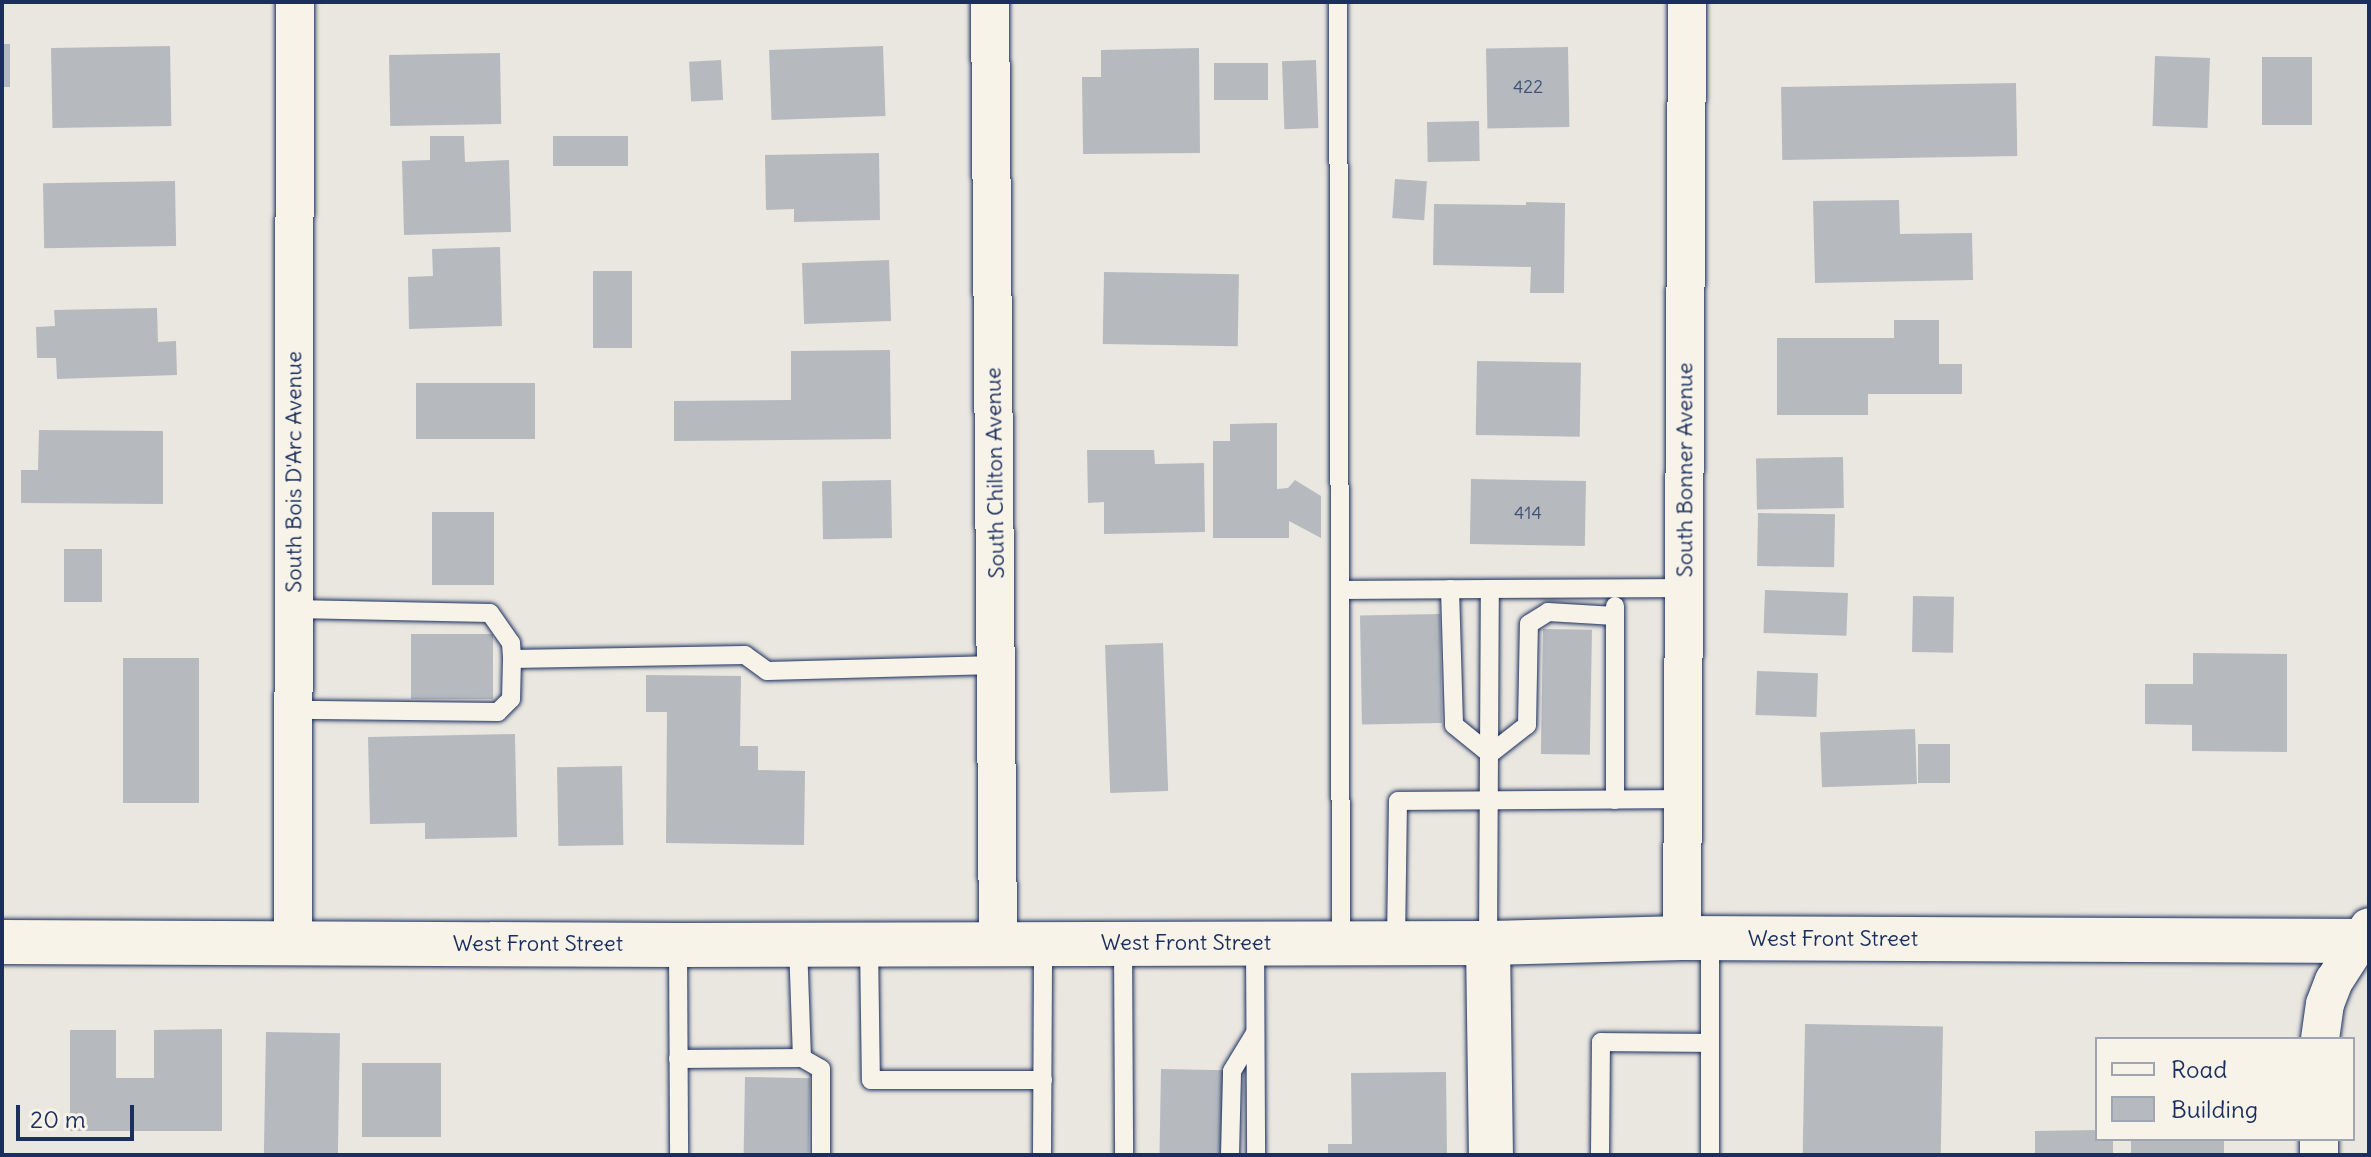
<!DOCTYPE html>
<style>
body{margin:0}
#map{position:relative;width:2371px;height:1157px;overflow:hidden;background:#eae7e0;font-family:Delius,sans-serif}
div>[style]{position:absolute}
[style*='--x']{left:calc(var(--x)*1px);top:calc(var(--y)*1px);width:calc(var(--w)*1px);rotate:calc(var(--a)*1deg)}
.building>*{inset:0;background:#b6babf;transform-origin:0 0}
.roads{filter:drop-shadow(0 0 2px #1b2f5e) drop-shadow(0 0 2px #1b2f5e)}
.service>*{height:18px;margin:-9px;padding:0 9px;transform-origin:9px;border-radius:9px;background:#f7f3e8}
.minor>*{height:38px;margin:-19px;padding:0 19px;transform-origin:19px;border-radius:19px;background:#f7f3e8}
.tertiary>*{height:44px;margin:-22px;padding:0 22px;transform-origin:22px;border-radius:22px;background:#f7f3e8}
.primary>*{height:44px;margin:-22px;padding:0 22px;transform-origin:22px;border-radius:22px;background:#f7f3e8}
span{translate:-50% -50%;white-space:nowrap;text-align:center;line-height:1.15;-webkit-text-stroke:7px #f7f3e8;paint-order:stroke}
.number-label{font-size:18px;color:#425276}
.number-label span{-webkit-text-stroke-width:0}
.street-label{font-size:22px;color:#1b2f5e}
.frame{position:absolute;inset:0;border:4px solid #1b2f5e;pointer-events:none}
.legend{position:absolute;left:2095px;top:1037px;width:260px;height:104px;box-sizing:border-box;background:#f7f3e8;border:2px solid #9fa5b1;margin:0;padding:10px 14px;list-style:none;font-size:24px;color:#1b2f5e}
.legend li{display:flex;align-items:center;gap:16px;height:40px}
.legend b{width:40px;border:2px solid #9fa5b1}
.scale{position:absolute;left:16px;top:1105px;width:118px;height:36px;box-sizing:border-box;border:4px solid #1b2f5e;border-top:0;padding-left:10px;font-size:24px;line-height:28px;white-space:nowrap;color:#1b2f5e;-webkit-text-stroke:6px #f7f3e8;paint-order:stroke}
</style>
<div id="map">
<div class="building">
<div style="left:2px;top:44px;width:8px;height:43px"></div>
<div style="left:170px;top:46px;width:80px;height:119px;rotate:89deg"></div>
<div style="left:883px;top:46px;width:70px;height:114px;rotate:88deg"></div>
<div style="left:1568px;top:47px;width:80px;height:82px;rotate:89deg"></div>
<div style="clip-path:polygon(1199px 48px,1200px 153px,1083px 154px,1082px 77px,1101px 77px,1101px 50px)"></div>
<div style="left:500px;top:53px;width:71px;height:111px;rotate:89deg"></div>
<div style="left:2155px;top:56px;width:55px;height:70px;rotate:2deg"></div>
<div style="left:2262px;top:57px;width:50px;height:68px"></div>
<div style="left:721px;top:60px;width:40px;height:32px;rotate:87deg"></div>
<div style="left:1316px;top:60px;width:68px;height:34px;rotate:88deg"></div>
<div style="left:1214px;top:63px;width:54px;height:37px"></div>
<div style="left:2016px;top:83px;width:73px;height:235px;rotate:89deg"></div>
<div style="left:1479px;top:121px;width:40px;height:52px;rotate:89deg"></div>
<div style="clip-path:polygon(430px 136px,464px 136px,465px 162px,509px 160px,511px 232px,404px 235px,402px 161px,430px 160px)"></div>
<div style="left:628px;top:136px;width:30px;height:75px;rotate:90deg"></div>
<div style="clip-path:polygon(879px 153px,880px 220px,794px 222px,794px 209px,766px 210px,765px 155px)"></div>
<div style="left:1395px;top:179px;width:32px;height:39px;rotate:4deg"></div>
<div style="left:175px;top:181px;width:65px;height:132px;rotate:89deg"></div>
<div style="clip-path:polygon(1899px 200px,1900px 234px,1972px 233px,1973px 280px,1815px 283px,1813px 201px)"></div>
<div style="clip-path:polygon(1526px 202px,1565px 203px,1564px 293px,1530px 293px,1531px 267px,1433px 265px,1434px 204px,1526px 205px)"></div>
<div style="clip-path:polygon(500px 247px,502px 326px,409px 329px,408px 277px,433px 276px,432px 249px)"></div>
<div style="left:889px;top:260px;width:61px;height:87px;rotate:88deg"></div>
<div style="left:593px;top:271px;width:39px;height:77px"></div>
<div style="left:1104px;top:272px;width:135px;height:72px;rotate:1deg"></div>
<div style="clip-path:polygon(157px 308px,158px 342px,176px 341px,177px 375px,57px 379px,56px 358px,37px 358px,36px 327px,55px 326px,54px 310px)"></div>
<div style="clip-path:polygon(1894px 320px,1939px 320px,1939px 364px,1962px 364px,1962px 394px,1868px 394px,1868px 415px,1777px 415px,1777px 338px,1894px 338px)"></div>
<div style="clip-path:polygon(890px 350px,891px 439px,674px 441px,674px 401px,791px 400px,791px 351px)"></div>
<div style="left:1477px;top:361px;width:104px;height:74px;rotate:1deg"></div>
<div style="left:416px;top:383px;width:119px;height:56px"></div>
<div style="clip-path:polygon(1277px 423px,1277px 489px,1288px 488px,1295px 480px,1321px 496px,1321px 538px,1289px 521px,1289px 538px,1213px 538px,1213px 441px,1230px 441px,1230px 424px)"></div>
<div style="clip-path:polygon(39px 430px,163px 431px,163px 504px,21px 503px,21px 470px,38px 470px)"></div>
<div style="clip-path:polygon(1087px 450px,1154px 450px,1155px 464px,1204px 463px,1205px 532px,1104px 534px,1104px 502px,1088px 503px)"></div>
<div style="left:1843px;top:457px;width:51px;height:87px;rotate:89deg"></div>
<div style="left:1471px;top:479px;width:115px;height:65px;rotate:1deg"></div>
<div style="left:891px;top:480px;width:58px;height:69px;rotate:89deg"></div>
<div style="left:432px;top:512px;width:62px;height:73px"></div>
<div style="left:1758px;top:513px;width:77px;height:53px;rotate:1deg"></div>
<div style="left:64px;top:549px;width:38px;height:53px"></div>
<div style="left:1765px;top:590px;width:83px;height:43px;rotate:2deg"></div>
<div style="left:1913px;top:596px;width:41px;height:56px;rotate:1deg"></div>
<div style="left:1440px;top:614px;width:109px;height:80px;rotate:89deg"></div>
<div style="left:1543px;top:629px;width:49px;height:125px;rotate:1deg"></div>
<div style="left:493px;top:634px;width:65px;height:82px;rotate:90deg"></div>
<div style="left:1163px;top:643px;width:148px;height:58px;rotate:88deg"></div>
<div style="clip-path:polygon(2193px 653px,2287px 654px,2287px 752px,2192px 751px,2192px 725px,2145px 724px,2145px 684px,2193px 684px)"></div>
<div style="left:123px;top:658px;width:76px;height:145px"></div>
<div style="left:1757px;top:671px;width:61px;height:44px;rotate:2deg"></div>
<div style="clip-path:polygon(646px 675px,741px 676px,740px 746px,758px 746px,758px 770px,805px 771px,804px 845px,666px 843px,667px 712px,646px 712px)"></div>
<div style="left:1915px;top:729px;width:55px;height:95px;rotate:88deg"></div>
<div style="clip-path:polygon(515px 734px,517px 837px,425px 839px,425px 823px,370px 824px,368px 737px)"></div>
<div style="left:1918px;top:744px;width:32px;height:39px"></div>
<div style="left:622px;top:766px;width:79px;height:65px;rotate:89deg"></div>
<div style="left:1805px;top:1024px;width:138px;height:131px;rotate:1deg"></div>
<div style="clip-path:polygon(222px 1029px,222px 1131px,70px 1131px,70px 1030px,116px 1030px,116px 1078px,154px 1078px,154px 1030px)"></div>
<div style="left:266px;top:1032px;width:74px;height:122px;rotate:1deg"></div>
<div style="left:362px;top:1063px;width:79px;height:74px"></div>
<div style="left:1161px;top:1069px;width:65px;height:86px;rotate:1deg"></div>
<div style="clip-path:polygon(1446px 1072px,1447px 1155px,1328px 1155px,1328px 1144px,1352px 1144px,1351px 1073px)"></div>
<div style="left:745px;top:1077px;width:65px;height:78px;rotate:1deg"></div>
<div style="clip-path:polygon(2097px 1130px,2097px 1139px,2113px 1139px,2113px 1155px,2035px 1155px,2035px 1131px)"></div>
<div style="left:2131px;top:1139px;width:93px;height:16px"></div>
</div>
<div class="roads">
<div class="service">
<div style="--x:1338;--y:2;--w:941;--a:89.82"></div>
<div style="--x:1450;--y:589;--w:136;--a:88.3"></div>
<div style="--x:1454;--y:725;--w:46;--a:38.9"></div>
<div style="--x:1490;--y:754;--w:47;--a:-38.1"></div>
<div style="--x:1527;--y:725;--w:101;--a:-88.9"></div>
<div style="--x:1529;--y:624;--w:22;--a:-32"></div>
<div style="--x:1548;--y:612;--w:67;--a:3.4"></div>
<div style="--x:1340;--y:590;--w:150;--a:-0.4"></div>
<div style="--x:294;--y:609;--w:196;--a:1.2"></div>
<div style="--x:490;--y:613;--w:37;--a:55"></div>
<div style="--x:511;--y:643;--w:16;--a:86"></div>
<div style="--x:512;--y:659;--w:40;--a:91.4"></div>
<div style="--x:511;--y:699;--w:18;--a:135"></div>
<div style="--x:498;--y:712;--w:204;--a:-179.4"></div>
<div style="--x:512;--y:659;--w:233;--a:-1"></div>
<div style="--x:745;--y:655;--w:27;--a:36"></div>
<div style="--x:767;--y:671;--w:229;--a:-1.5"></div>
<div style="--x:1615;--y:800;--w:194;--a:-90"></div>
<div style="--x:1710;--y:938;--w:217;--a:90"></div>
<div style="--x:1123;--y:943;--w:212;--a:89.7"></div>
<div style="--x:1255;--y:943;--w:212;--a:89.7"></div>
<div style="--x:1396;--y:943;--w:142;--a:-89.2"></div>
<div style="--x:1398;--y:801;--w:285;--a:-0.4"></div>
<div style="--x:1488;--y:943;--w:354;--a:-89.7"></div>
<div style="--x:1490;--y:589;--w:194;--a:-0.3"></div>
<div style="--x:798;--y:944;--w:114;--a:88"></div>
<div style="--x:869;--y:944;--w:136;--a:89.2"></div>
<div style="--x:871;--y:1080;--w:172;--a:0"></div>
<div style="--x:678;--y:945;--w:210;--a:89.7"></div>
<div style="--x:678;--y:1059;--w:124;--a:-0.5"></div>
<div style="--x:802;--y:1058;--w:22;--a:30"></div>
<div style="--x:821;--y:1069;--w:86;--a:90"></div>
<div style="--x:1042;--y:1155;--w:211;--a:-89.7"></div>
<div style="--x:1230;--y:1155;--w:84;--a:-88.6"></div>
<div style="--x:1232;--y:1071;--w:44;--a:-58.8"></div>
<div style="--x:1600;--y:1155;--w:113;--a:-89.5"></div>
<div style="--x:1601;--y:1042;--w:109;--a:0.5"></div>
</div>
<div class="minor">
<div style="--x:990;--y:2;--w:942;--a:89.51"></div>
<div style="--x:1682;--y:938;--w:936;--a:-89.69"></div>
<div style="--x:293;--y:943;--w:941;--a:-89.88"></div>
<div style="--x:2320;--y:1039;--w:35;--a:-82"></div>
<div style="--x:2325;--y:1004;--w:25;--a:-69"></div>
<div style="--x:2334;--y:981;--w:64;--a:-57.1"></div>
<div style="--x:2319;--y:1155;--w:16;--a:-90"></div>
</div>
<div class="tertiary">
<div style="--x:1488;--y:943;--w:212;--a:89.2"></div>
</div>
<div class="primary">
<div style="--x:2;--y:942;--w:676;--a:0.25"></div>
<div style="--x:678;--y:945;--w:810;--a:-0.14"></div>
<div style="--x:1488;--y:943;--w:194;--a:-1.5"></div>
<div style="--x:1682;--y:938;--w:687;--a:0.25"></div>
</div>
</div>
<div class="number-label">
<span style="left:1528px;top:87px">422</span>
<span style="left:1528px;top:513px">414</span>
</div>
<div class="street-label">
<span style="left:1685px;top:470px;rotate:-90deg">South Bonner Avenue</span>
<span style="left:294px;top:472px;rotate:-90deg">South Bois D'Arc Avenue</span>
<span style="left:995px;top:473px;rotate:-91deg">South Chilton Avenue</span>
<span style="left:1833px;top:939px">West Front Street</span>
<span style="left:1186px;top:943px">West Front Street</span>
<span style="left:538px;top:944px">West Front Street</span>
</div>
<div class="frame"></div>
<ul class="legend">
<li><b style="height:10px;background:#f7f3e8"></b>Road</li>
<li><b style="height:22px;background:#b6babf"></b>Building</li>
</ul>
<div class="scale">20 m</div>
</div>
